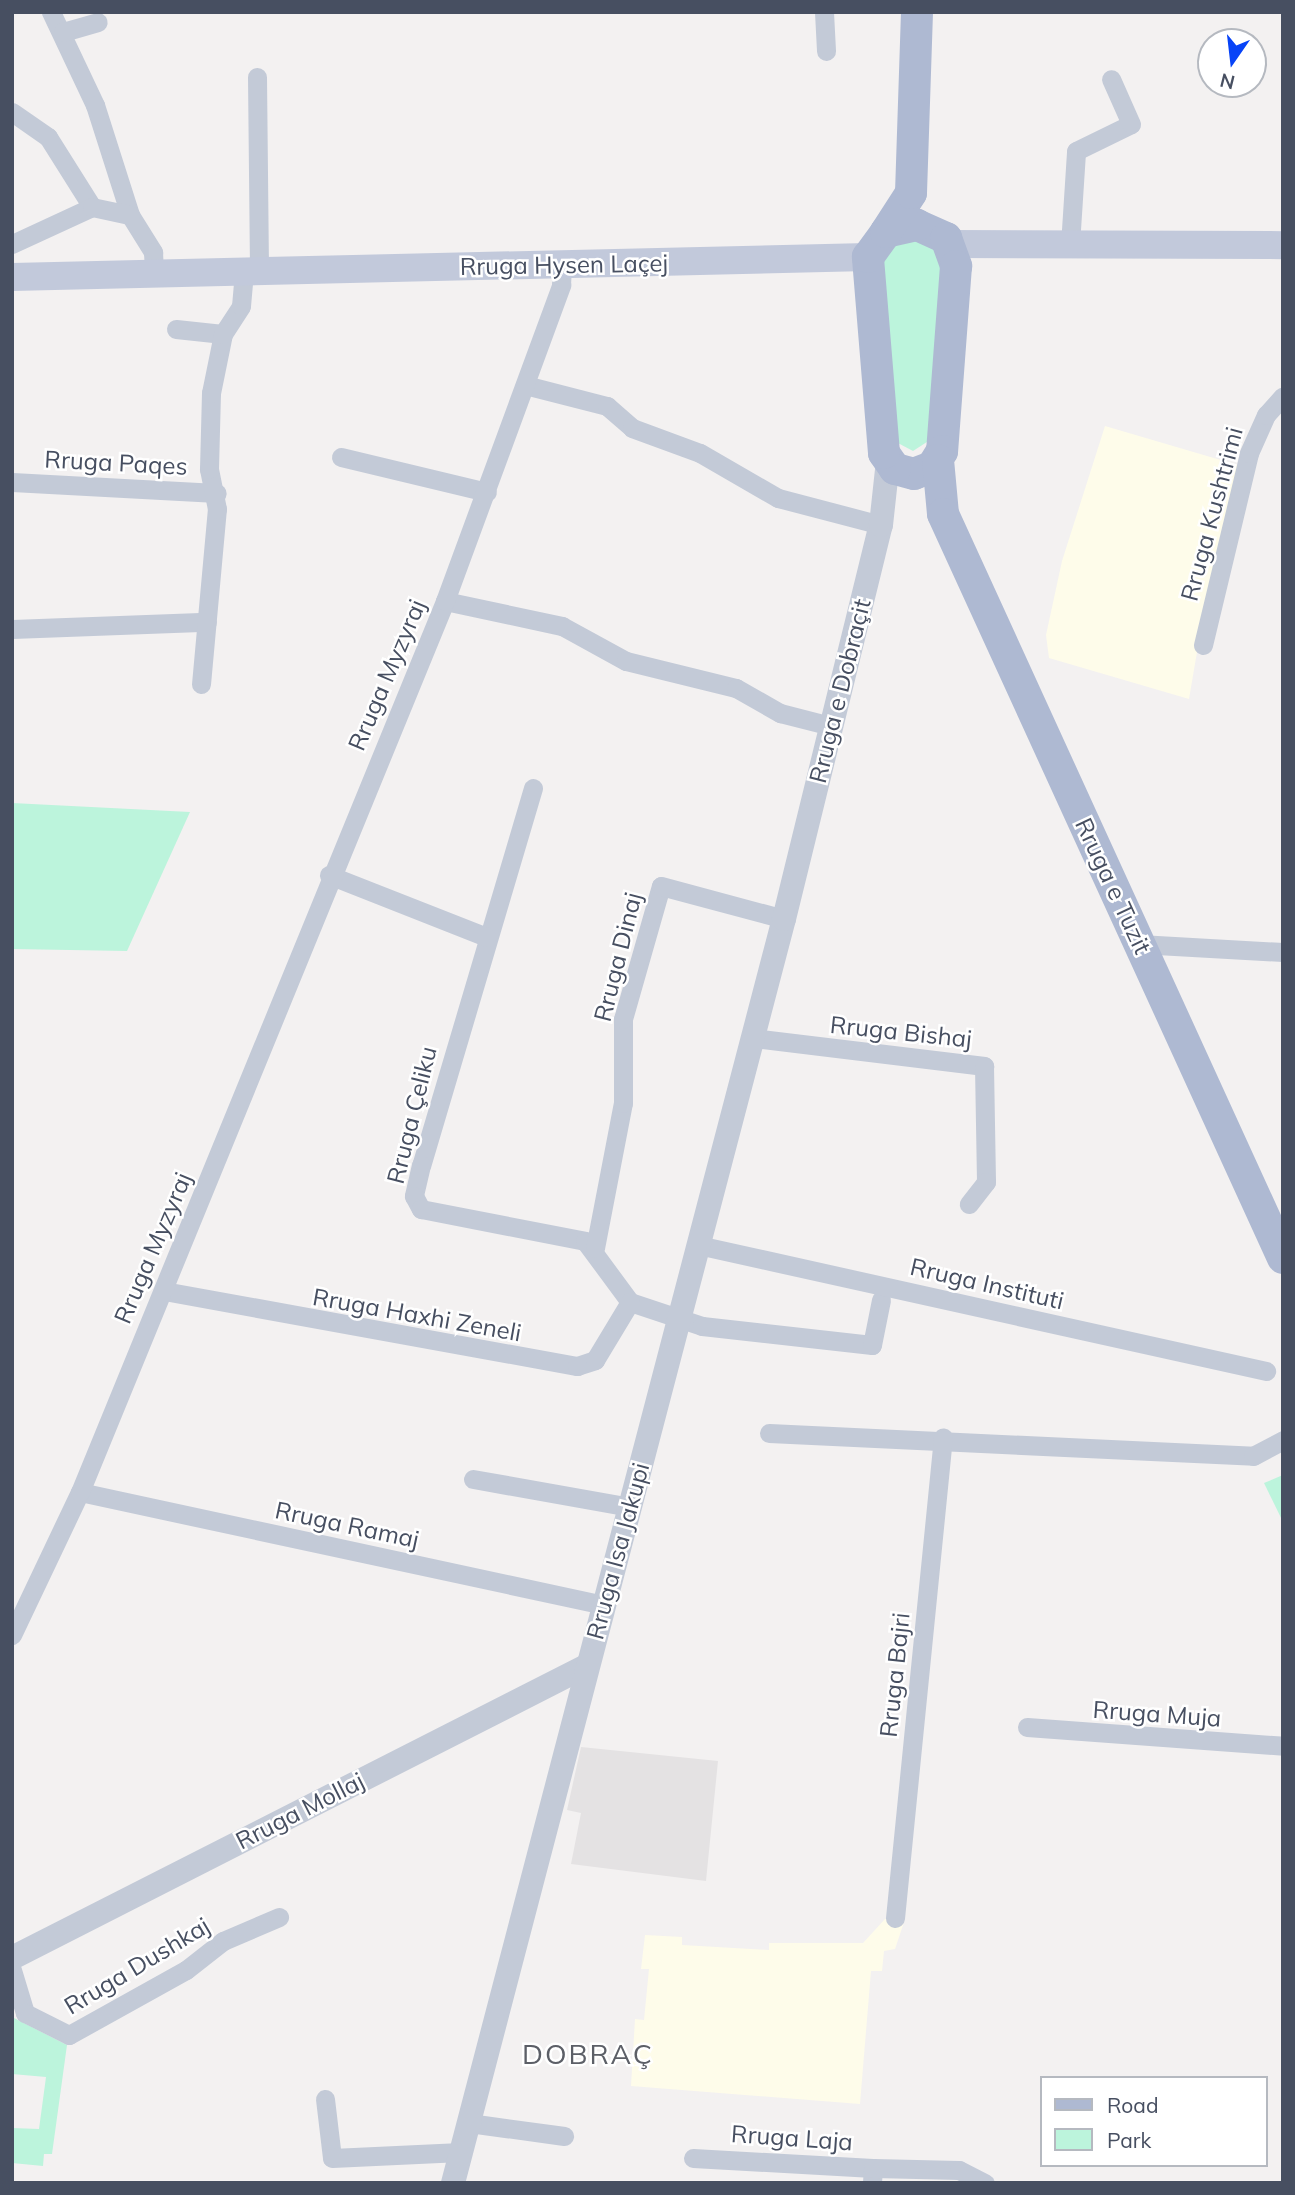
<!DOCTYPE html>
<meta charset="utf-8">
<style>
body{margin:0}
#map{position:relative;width:1295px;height:2195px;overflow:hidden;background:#f3f1f1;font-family:Mulish,sans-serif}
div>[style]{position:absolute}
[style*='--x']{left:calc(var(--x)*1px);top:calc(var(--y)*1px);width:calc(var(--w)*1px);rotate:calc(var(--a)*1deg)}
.commercial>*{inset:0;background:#fefcea}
.education>*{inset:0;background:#e4e2e3}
.green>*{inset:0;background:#bcf4dc}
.minor>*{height:19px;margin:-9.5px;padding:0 9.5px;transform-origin:9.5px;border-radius:9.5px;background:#c3cad7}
.tertiary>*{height:24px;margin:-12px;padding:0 12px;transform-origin:12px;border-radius:12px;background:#c3cad7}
.secondary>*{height:28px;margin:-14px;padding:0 14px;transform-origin:14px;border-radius:14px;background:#c2c9db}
.primary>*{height:32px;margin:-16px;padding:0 16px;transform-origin:16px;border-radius:16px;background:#aeb9d2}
span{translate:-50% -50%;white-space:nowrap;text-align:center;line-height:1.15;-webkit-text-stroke:5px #fff;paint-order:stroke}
.street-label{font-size:24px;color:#474f61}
.quarter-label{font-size:28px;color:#5c5f67;letter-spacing:2px}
.frame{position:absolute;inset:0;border:14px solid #474f61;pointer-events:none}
.legend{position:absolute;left:1040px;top:2076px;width:228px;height:91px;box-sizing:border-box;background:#fff;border:2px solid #b5b9c0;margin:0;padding:9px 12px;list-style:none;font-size:21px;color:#474f61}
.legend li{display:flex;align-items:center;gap:14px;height:35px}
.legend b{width:35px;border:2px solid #b5b9c0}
.north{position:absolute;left:1197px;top:28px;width:70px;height:70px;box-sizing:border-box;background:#fff;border:2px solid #b5b9c0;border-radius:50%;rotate:194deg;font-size:19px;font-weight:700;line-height:28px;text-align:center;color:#474f61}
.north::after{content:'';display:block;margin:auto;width:24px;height:32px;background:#0743f7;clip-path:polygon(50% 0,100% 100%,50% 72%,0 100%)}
</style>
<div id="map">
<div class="commercial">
<div style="clip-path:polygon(1105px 426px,1241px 466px,1204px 611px,1189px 699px,1049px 658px,1046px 635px,1062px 561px)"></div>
<div style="clip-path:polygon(885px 1919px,905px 1919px,895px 1949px,884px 1951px,882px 1971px,871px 1971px,860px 2104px,631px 2086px,635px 2019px,644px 2020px,649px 1969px,641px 1969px,645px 1935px,682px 1937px,682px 1945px,769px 1950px,769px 1943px,863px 1943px)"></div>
</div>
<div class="education">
<div style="clip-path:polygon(581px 1747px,718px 1761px,706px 1881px,571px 1864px,581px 1813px,567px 1810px)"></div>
</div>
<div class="green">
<div style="clip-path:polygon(925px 238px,944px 262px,930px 440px,913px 451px,896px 442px,881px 254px,887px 245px)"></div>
<div style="clip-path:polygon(12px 803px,190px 812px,127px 951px,12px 949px)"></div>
<div style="clip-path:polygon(1283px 1475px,1283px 1522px,1264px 1483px)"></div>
<div style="clip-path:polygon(14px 2018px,67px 2045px,52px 2154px,44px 2154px,43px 2166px,12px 2163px,12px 2128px,39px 2129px,46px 2077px,12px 2074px)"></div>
</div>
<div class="minor">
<div style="--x:51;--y:12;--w:103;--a:64.7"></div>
<div style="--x:95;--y:105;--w:115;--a:72.3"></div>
<div style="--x:130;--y:215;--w:44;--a:58.1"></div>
<div style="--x:153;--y:252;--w:19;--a:87"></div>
<div style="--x:824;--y:12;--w:39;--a:87"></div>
<div style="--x:63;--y:32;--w:36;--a:-16"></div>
<div style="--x:257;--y:77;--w:195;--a:89.4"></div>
<div style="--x:12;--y:112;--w:44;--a:34.8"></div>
<div style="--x:48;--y:137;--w:83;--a:57.8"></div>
<div style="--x:12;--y:244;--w:88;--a:-24.8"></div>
<div style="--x:92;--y:207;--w:39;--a:12"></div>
<div style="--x:1070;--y:245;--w:94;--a:-86.3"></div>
<div style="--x:1076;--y:151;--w:61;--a:-26.1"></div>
<div style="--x:1131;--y:124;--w:49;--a:-114"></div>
<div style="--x:176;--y:329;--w:47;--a:6.1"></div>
<div style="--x:525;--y:385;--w:85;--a:14.4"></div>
<div style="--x:607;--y:406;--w:33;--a:41"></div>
<div style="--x:632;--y:428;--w:72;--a:20.2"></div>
<div style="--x:700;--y:453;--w:90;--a:30"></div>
<div style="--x:778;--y:498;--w:106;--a:14.7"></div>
<div style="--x:341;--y:457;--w:150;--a:13.5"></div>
<div style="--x:12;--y:482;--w:205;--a:3.1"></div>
<div style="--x:445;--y:601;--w:120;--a:12.1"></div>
<div style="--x:562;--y:626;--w:73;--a:28.7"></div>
<div style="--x:626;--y:661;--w:113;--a:13.8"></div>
<div style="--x:736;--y:688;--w:51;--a:29.6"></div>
<div style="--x:780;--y:713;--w:53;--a:14.3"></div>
<div style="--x:12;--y:629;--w:195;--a:-2.1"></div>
<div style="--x:1203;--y:645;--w:197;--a:-76.5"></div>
<div style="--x:1249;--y:453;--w:42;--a:-65.9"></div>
<div style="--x:1266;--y:415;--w:25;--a:-48"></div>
<div style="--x:201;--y:684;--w:176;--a:-84.8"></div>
<div style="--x:217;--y:509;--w:41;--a:-101.3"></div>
<div style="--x:209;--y:469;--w:76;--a:-88.5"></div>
<div style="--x:211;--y:393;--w:60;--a:-78.5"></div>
<div style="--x:223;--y:334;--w:33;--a:-57"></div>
<div style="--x:241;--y:306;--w:33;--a:-85"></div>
<div style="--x:533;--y:788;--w:393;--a:106.5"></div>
<div style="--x:421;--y:1165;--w:32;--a:103"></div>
<div style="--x:414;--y:1196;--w:15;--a:62"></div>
<div style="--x:421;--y:1209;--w:167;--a:11"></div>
<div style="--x:585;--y:1241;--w:76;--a:53.6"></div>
<div style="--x:630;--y:1302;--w:76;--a:18.4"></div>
<div style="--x:702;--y:1326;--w:171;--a:6.4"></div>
<div style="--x:872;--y:1345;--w:46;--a:-78.7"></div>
<div style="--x:329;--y:875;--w:169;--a:21.5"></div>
<div style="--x:1139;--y:944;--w:144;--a:3.2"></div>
<div style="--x:753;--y:1038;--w:233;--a:6.9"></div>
<div style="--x:984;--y:1066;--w:116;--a:89"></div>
<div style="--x:986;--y:1182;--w:28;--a:128"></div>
<div style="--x:698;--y:1245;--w:582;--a:12.51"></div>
<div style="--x:595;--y:1248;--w:148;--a:-79.1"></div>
<div style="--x:623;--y:1103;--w:84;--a:-90"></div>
<div style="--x:623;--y:1019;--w:138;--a:-74.1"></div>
<div style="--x:661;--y:886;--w:127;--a:15"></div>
<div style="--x:164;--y:1291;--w:420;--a:10.3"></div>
<div style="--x:577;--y:1366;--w:19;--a:-18"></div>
<div style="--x:595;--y:1360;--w:68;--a:-58.9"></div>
<div style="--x:769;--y:1433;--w:485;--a:2.7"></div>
<div style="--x:1253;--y:1456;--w:34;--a:-28"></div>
<div style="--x:473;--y:1479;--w:159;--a:10.1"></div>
<div style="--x:80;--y:1492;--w:536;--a:12.17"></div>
<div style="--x:12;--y:1635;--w:158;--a:-64.6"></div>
<div style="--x:80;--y:1492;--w:963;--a:-67.72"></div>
<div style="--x:445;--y:601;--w:337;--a:-69.8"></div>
<div style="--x:561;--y:285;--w:20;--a:-87"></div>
<div style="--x:1027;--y:1727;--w:257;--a:4.2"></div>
<div style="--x:895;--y:1918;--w:483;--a:-84.3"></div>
<div style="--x:12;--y:1970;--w:45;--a:73.2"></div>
<div style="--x:25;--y:2013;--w:49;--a:26.6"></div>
<div style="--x:69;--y:2035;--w:134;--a:-29.1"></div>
<div style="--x:186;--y:1970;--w:47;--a:-38.1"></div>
<div style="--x:223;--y:1941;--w:61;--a:-23.2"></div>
<div style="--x:325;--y:2099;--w:59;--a:83.2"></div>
<div style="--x:332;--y:2158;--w:129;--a:-2.7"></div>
<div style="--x:469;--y:2123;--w:96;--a:7.8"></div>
<div style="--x:693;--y:2158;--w:180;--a:3.2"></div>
<div style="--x:873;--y:2168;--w:15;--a:94"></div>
<div style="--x:873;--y:2168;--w:86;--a:1.3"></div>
<div style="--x:959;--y:2170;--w:29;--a:27"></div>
</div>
<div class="tertiary">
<div style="--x:12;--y:1958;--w:646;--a:-26.96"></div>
<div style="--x:453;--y:2183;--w:1307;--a:-75.33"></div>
<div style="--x:784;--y:919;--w:406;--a:-76.2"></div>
<div style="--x:881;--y:525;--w:64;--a:-83.8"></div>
</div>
<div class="secondary">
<div style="--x:950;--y:244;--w:333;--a:0.2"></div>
<div style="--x:12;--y:277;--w:856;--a:-1.34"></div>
</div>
<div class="primary">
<div style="--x:917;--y:225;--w:32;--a:24"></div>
<div style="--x:946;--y:238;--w:30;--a:70"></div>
<div style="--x:956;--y:266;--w:186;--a:94.3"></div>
<div style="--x:942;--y:451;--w:19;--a:122"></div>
<div style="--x:932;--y:467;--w:19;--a:159"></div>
<div style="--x:914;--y:474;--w:20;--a:-165"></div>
<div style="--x:895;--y:469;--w:19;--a:-125"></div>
<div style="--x:884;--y:453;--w:197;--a:-94.7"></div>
<div style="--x:868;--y:257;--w:31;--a:-54"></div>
<div style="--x:886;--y:232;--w:32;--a:-13"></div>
<div style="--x:886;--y:232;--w:46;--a:-57.3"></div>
<div style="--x:911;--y:193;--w:181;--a:-88.1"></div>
<div style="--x:938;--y:460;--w:54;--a:84.7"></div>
<div style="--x:943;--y:514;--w:818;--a:65.44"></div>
</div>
<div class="street-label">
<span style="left:564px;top:265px;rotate:-1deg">Rruga Hysen Laçej</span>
<span style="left:116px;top:463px;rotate:3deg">Rruga Paqes</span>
<span style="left:1212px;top:514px;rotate:-75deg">Rruga Kushtrimi</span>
<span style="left:387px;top:675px;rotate:-67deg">Rruga Myzyraj</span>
<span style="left:840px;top:691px;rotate:-76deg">Rruga e Dobraçit</span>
<span style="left:1113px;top:886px;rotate:65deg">Rruga e Tuzit</span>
<span style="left:618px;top:957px;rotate:-76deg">Rruga Dinaj</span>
<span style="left:901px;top:1032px;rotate:6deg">Rruga Bishaj</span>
<span style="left:412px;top:1115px;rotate:-76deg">Rruga Çeliku</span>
<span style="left:153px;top:1248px;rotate:-67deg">Rruga Myzyraj</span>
<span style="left:987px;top:1284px;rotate:13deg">Rruga Instituti</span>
<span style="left:417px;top:1315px;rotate:10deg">Rruga Haxhi Zeneli</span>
<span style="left:347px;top:1525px;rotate:12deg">Rruga Ramaj</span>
<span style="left:618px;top:1551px;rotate:-75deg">Rruga Isa Jakupi</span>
<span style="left:895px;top:1675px;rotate:-84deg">Rruga Bajri</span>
<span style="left:1157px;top:1714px;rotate:4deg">Rruga Muja</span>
<span style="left:300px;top:1811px;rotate:-27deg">Rruga Mollaj</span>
<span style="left:137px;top:1966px;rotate:-31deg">Rruga Dushkaj</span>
<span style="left:792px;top:2138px;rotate:4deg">Rruga Laja</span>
</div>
<div class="quarter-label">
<span style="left:588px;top:2054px">DOBRAÇ</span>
</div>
<div class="frame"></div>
<ul class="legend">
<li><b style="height:9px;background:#aeb9d2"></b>Road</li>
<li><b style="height:19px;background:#bcf4dc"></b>Park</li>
</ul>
<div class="north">N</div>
</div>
